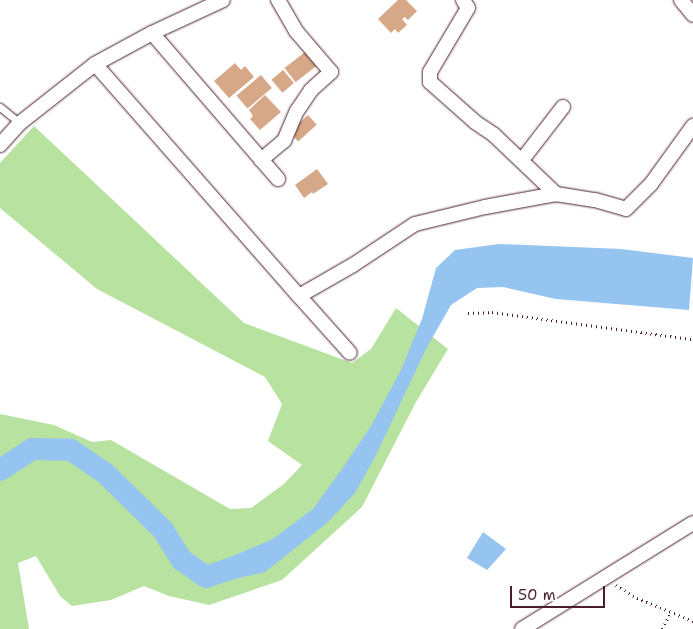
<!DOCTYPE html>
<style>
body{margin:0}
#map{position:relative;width:693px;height:629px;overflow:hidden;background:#fff;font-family:"Shantell Sans",sans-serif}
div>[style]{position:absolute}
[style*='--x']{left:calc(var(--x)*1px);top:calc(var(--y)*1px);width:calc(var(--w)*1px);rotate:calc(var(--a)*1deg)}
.green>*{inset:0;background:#b8e29f}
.water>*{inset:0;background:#95c4f0}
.river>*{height:22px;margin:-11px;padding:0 11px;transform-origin:11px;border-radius:11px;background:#95c4f0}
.building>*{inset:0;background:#d6a888;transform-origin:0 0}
.path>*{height:2.5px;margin-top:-1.25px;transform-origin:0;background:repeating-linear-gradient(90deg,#4a1f2b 0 1px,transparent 0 5px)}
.roads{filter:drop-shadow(0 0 1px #4a1f2b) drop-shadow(0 0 1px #4a1f2b)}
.service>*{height:7px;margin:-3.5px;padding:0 3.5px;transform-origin:3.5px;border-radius:3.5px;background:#fff}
.minor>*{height:14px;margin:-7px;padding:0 7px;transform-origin:7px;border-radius:7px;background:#fff}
span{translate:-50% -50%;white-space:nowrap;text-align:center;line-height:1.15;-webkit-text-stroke:4px #fff;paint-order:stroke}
.scale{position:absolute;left:510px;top:586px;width:95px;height:22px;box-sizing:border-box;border:2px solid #4a1f2b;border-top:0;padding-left:6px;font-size:15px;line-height:18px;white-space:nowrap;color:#4a1f2b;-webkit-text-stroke:4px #fff;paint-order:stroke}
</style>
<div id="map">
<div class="green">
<div style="clip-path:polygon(34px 126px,244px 323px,352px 363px,371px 349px,396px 308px,448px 349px,416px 402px,362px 507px,282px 580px,209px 605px,169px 596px,144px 586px,111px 600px,72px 606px,60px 596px,36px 556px,18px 563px,29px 629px,0 629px,0 414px,54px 425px,92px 442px,111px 440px,230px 509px,251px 508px,284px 484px,302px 465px,268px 441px,282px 404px,265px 377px,97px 289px,0 208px,0 163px)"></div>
</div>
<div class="water">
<div style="clip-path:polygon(499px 244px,621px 249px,693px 258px,689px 310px,556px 299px,503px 287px,477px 288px,451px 305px,426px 349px,376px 455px,355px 493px,327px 523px,265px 572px,222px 582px,223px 560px,273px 539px,313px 509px,342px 469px,371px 426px,401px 370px,422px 319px,436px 268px,455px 250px)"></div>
<div style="clip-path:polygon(483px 532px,506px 549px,487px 570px,467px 558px)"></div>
</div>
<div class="river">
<div style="--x:0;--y:470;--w:38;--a:-33"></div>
<div style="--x:32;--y:449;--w:39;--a:1"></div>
<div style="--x:71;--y:450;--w:41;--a:34.1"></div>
<div style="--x:105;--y:473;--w:81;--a:44.5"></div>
<div style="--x:163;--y:530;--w:36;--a:58"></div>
<div style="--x:182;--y:560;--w:29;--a:35"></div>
<div style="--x:206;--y:577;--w:46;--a:-18.8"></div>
</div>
<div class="building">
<div style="clip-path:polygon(398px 0,406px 0,417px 11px,408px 20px,405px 17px,402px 19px,407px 25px,398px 33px,395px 29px,391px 33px,378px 19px)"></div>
<div style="left:305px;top:52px;width:18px;height:26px;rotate:52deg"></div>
<div style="clip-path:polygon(235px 63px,241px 70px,245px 66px,254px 77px,229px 98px,214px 81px)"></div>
<div style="left:283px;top:70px;width:17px;height:15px;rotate:50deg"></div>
<div style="left:261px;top:75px;width:17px;height:32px;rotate:50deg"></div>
<div style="clip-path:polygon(265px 95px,281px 112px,260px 130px,250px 119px,253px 116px,249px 110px)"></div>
<div style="left:308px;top:115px;width:13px;height:25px;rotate:48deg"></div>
<div style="clip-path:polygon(317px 169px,328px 184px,313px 194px,312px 192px,304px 198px,295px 185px)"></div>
</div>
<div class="path">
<div style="--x:468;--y:313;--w:24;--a:-2"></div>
<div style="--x:492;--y:312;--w:203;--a:7.7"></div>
<div style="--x:616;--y:585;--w:25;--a:32"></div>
<div style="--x:637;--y:598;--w:61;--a:22.3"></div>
<div style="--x:662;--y:629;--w:18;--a:-63"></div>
</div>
<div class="roads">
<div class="service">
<div style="--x:0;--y:107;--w:26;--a:39"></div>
</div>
<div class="minor">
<div style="--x:463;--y:0;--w:9;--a:58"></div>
<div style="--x:468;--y:8;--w:74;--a:120.7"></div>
<div style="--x:430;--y:72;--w:10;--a:90"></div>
<div style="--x:430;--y:82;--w:60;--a:41.6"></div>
<div style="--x:475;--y:122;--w:23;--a:34"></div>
<div style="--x:494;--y:135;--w:86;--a:43.6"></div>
<div style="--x:681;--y:0;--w:19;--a:51"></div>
<div style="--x:152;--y:33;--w:193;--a:49.2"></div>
<div style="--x:95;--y:64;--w:309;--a:48.7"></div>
<div style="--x:299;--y:296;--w:62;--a:-29.9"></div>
<div style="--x:353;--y:265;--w:74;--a:-33.5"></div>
<div style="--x:415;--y:224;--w:72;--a:-13.7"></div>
<div style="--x:485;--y:207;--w:72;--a:-10.4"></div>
<div style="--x:556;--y:194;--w:39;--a:9"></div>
<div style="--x:595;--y:200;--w:32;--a:16"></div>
<div style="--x:626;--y:209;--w:35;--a:-45"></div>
<div style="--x:651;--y:184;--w:72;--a:-54.1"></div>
<div style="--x:0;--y:145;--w:30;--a:-48"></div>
<div style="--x:20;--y:123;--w:95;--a:-38.2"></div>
<div style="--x:95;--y:64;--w:65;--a:-28.5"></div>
<div style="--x:152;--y:33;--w:78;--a:-24.9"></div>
<div style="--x:261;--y:160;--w:30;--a:-40"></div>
<div style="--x:284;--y:141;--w:33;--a:-67"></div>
<div style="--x:297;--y:111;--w:25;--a:-56"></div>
<div style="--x:311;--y:90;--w:27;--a:-42"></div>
<div style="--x:331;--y:72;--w:54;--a:-130.5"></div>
<div style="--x:296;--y:31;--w:36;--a:-120"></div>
<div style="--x:522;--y:160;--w:67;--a:-52.3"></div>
<div style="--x:299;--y:296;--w:76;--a:48.2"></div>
<div style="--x:522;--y:629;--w:201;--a:-31.8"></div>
</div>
</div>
<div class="scale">50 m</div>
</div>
